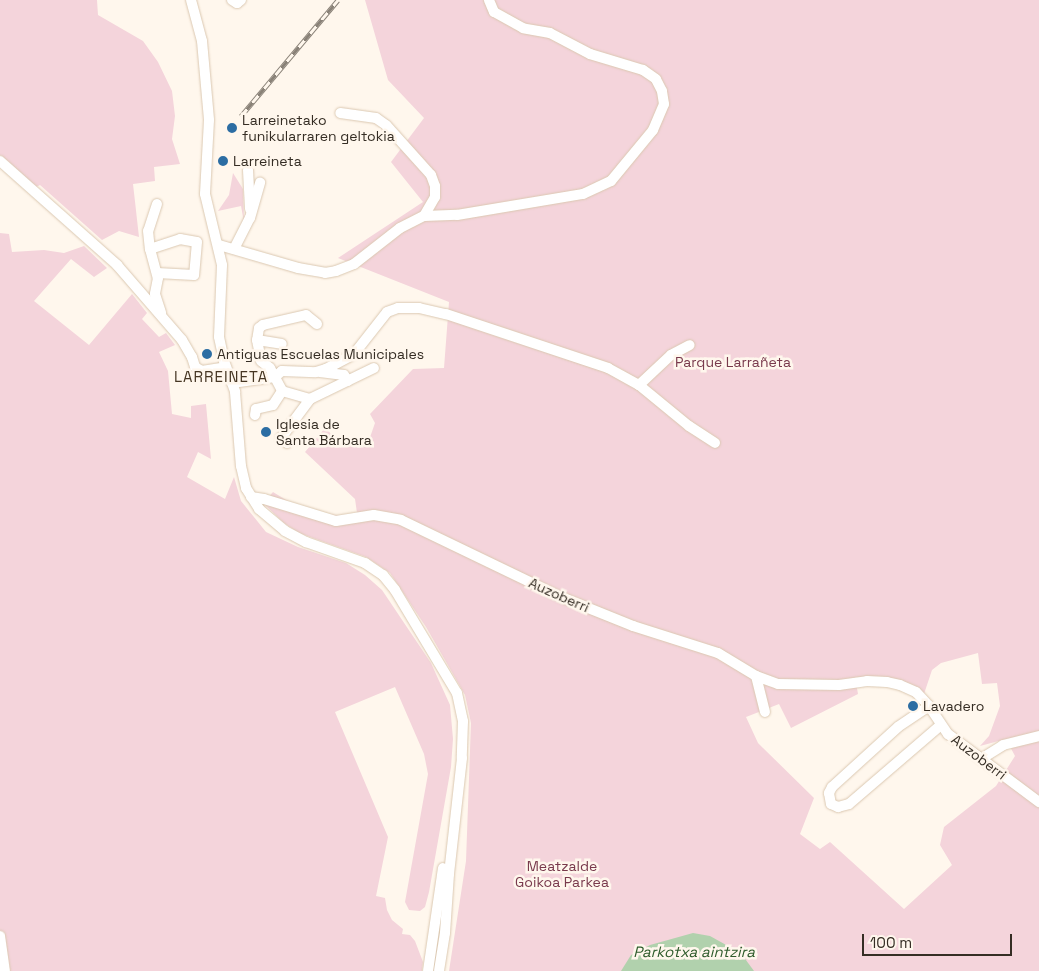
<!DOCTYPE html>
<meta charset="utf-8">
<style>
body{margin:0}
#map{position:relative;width:1039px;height:971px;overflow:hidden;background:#fff7ed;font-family:"Space Grotesk",sans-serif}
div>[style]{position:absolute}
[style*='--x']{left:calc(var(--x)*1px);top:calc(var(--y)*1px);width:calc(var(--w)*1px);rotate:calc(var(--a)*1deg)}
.green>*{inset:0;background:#f4d4db}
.water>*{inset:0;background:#b1d1ad}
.roads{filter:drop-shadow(0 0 1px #dbc8b1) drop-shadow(0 0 1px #dbc8b1)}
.minor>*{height:10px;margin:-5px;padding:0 5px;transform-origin:5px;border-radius:5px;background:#fff}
.rail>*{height:5px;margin-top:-2.5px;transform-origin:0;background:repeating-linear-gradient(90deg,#fff7ed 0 9px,#898177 0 18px);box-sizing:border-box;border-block:1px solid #898177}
.dots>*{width:14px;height:14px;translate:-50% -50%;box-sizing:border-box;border:2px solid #fff7ed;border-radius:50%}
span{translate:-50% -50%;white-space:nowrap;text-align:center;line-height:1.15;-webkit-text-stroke:5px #fff7ed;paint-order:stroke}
.poi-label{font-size:14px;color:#352d24}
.left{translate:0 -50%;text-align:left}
.park-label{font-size:14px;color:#793a4d}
.street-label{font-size:14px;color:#352d24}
.neighbourhood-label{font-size:15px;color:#463623;letter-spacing:1px}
.water-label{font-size:15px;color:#2f5c2c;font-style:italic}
.scale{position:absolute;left:862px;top:934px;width:150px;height:22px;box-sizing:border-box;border:2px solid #352d24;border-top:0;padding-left:6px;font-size:15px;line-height:18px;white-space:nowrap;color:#352d24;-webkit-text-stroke:4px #fff7ed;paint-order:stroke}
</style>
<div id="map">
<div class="green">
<div style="clip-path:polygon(0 0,97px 0,98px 15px,143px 41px,158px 62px,172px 91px,175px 116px,172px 139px,180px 164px,154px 167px,155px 181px,133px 184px,139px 237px,119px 231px,102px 240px,40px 185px,36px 187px,0 155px)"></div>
<div style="clip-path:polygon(evenodd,365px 0,1039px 0,1039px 971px,449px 971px,466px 861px,471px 723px,465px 695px,426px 627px,390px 573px,366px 557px,299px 533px,284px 523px,263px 503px,273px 492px,291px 503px,327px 514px,342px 516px,357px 513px,355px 499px,305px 452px,325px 428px,342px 444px,368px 443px,375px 423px,370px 414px,413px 369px,444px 368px,449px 302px,338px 258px,423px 202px,391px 162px,424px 118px,388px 80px,365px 0,978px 653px,982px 684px,997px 683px,1000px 706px,989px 736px,980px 746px,1006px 739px,1015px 756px,996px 786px,944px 827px,940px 845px,952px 865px,904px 909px,830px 842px,820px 849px,800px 834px,814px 798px,758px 743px,746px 717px,779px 704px,791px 728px,858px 694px,855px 677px,896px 679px,914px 686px,924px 694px,932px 670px,941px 663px,978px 653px)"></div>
<div style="clip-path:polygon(233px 173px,243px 189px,244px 222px,241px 206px,218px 211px,229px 195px)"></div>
<div style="clip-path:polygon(0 233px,9px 234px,12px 252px,44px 250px,64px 253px,84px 246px,107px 268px,94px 277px,71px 259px,34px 301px,89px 345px,132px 294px,147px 313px,142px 319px,159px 337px,166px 333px,175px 345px,159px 352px,168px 371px,172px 414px,191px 418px,191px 406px,206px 404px,211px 459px,198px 452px,187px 477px,225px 499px,234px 477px,241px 501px,266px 532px,298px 547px,346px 563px,365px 575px,382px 590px,431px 663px,450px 705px,453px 739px,451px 767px,429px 892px,425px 907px,420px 911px,409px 910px,405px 902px,428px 774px,424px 754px,395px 687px,335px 712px,388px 837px,376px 896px,385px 898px,387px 910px,392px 920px,403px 929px,402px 934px,410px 935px,415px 941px,423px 962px,422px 971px,0 971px)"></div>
</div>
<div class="water">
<div style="clip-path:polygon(693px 933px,710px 936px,728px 946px,743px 956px,754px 971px,621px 971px,631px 955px,650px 945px)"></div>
</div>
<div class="roads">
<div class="minor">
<div style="--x:191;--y:0;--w:42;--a:75"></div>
<div style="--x:202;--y:41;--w:79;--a:84.9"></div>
<div style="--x:209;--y:120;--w:74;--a:93.1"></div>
<div style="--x:205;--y:194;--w:73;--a:76.5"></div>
<div style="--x:222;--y:265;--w:72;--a:92.4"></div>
<div style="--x:219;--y:337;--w:25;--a:78"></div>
<div style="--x:224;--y:361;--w:33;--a:70"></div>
<div style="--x:235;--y:392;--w:74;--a:85.4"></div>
<div style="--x:241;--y:466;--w:23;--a:77"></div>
<div style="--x:246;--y:488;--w:25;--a:58"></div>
<div style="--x:259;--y:509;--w:34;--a:40"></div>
<div style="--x:285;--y:531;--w:24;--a:28"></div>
<div style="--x:306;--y:542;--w:63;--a:19.6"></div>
<div style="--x:365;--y:563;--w:22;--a:34"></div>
<div style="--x:383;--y:575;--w:19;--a:51"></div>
<div style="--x:395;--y:590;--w:120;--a:59"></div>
<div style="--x:457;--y:693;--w:29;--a:78"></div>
<div style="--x:463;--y:721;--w:37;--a:92"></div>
<div style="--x:462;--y:758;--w:117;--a:96.4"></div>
<div style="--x:449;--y:874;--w:59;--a:93.9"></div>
<div style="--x:445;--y:933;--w:38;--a:99"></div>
<div style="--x:232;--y:0;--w:6;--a:31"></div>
<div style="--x:237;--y:3;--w:5;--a:-37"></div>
<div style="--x:0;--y:161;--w:157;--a:41.6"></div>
<div style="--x:117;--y:265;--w:99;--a:49.1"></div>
<div style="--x:182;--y:340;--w:20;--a:60"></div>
<div style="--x:192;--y:357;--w:10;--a:73"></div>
<div style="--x:195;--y:367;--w:8;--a:30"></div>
<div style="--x:202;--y:371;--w:24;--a:-9"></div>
<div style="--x:248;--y:170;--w:39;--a:87"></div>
<div style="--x:157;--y:204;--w:28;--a:108"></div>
<div style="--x:148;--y:231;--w:18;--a:84"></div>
<div style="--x:150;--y:249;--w:30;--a:75"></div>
<div style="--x:158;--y:278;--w:16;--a:101"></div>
<div style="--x:155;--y:294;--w:20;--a:72"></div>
<div style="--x:424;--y:216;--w:33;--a:-2"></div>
<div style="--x:457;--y:215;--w:128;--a:-9.5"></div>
<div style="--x:583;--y:194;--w:31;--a:-25"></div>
<div style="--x:611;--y:181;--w:66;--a:-50.5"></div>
<div style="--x:653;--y:130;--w:28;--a:-67"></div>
<div style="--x:664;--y:104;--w:13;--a:-99"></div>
<div style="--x:662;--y:91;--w:13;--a:-117"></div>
<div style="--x:656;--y:79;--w:16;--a:-145"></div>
<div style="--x:643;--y:70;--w:55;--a:-163.2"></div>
<div style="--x:590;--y:54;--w:45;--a:-152.3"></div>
<div style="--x:550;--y:33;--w:27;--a:-170"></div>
<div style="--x:523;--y:28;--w:33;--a:-151"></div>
<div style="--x:494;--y:12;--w:13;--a:-113"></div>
<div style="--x:219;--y:245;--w:82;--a:16.2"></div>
<div style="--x:298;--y:268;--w:27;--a:10"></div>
<div style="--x:325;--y:273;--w:11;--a:-10"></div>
<div style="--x:336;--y:271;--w:19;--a:-21"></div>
<div style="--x:354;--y:264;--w:58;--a:-38"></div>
<div style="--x:400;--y:228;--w:27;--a:-27"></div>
<div style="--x:424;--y:216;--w:22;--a:-60"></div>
<div style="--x:435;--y:197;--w:11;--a:-90"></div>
<div style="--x:435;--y:186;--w:12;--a:-110"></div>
<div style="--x:431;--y:175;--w:67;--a:-132"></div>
<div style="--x:386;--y:125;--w:12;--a:-145"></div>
<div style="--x:376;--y:118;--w:36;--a:-172"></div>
<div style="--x:150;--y:249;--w:32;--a:-18"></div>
<div style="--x:180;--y:239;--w:17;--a:10"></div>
<div style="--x:197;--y:242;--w:33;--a:95"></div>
<div style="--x:194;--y:275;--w:37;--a:-177"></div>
<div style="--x:234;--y:249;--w:35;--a:-63"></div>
<div style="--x:250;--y:218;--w:37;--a:-74"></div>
<div style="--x:317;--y:324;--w:14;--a:-141"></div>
<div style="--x:306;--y:315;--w:44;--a:166.9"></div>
<div style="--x:263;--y:325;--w:5;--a:143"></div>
<div style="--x:259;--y:328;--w:12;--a:99"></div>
<div style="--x:257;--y:340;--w:21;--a:79"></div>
<div style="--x:261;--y:361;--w:11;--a:38"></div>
<div style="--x:270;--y:368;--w:26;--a:62"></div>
<div style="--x:282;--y:391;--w:29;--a:16"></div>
<div style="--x:310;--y:399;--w:71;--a:-25.8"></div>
<div style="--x:257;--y:340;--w:25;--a:9"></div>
<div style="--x:320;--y:372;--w:24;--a:7"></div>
<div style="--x:344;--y:375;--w:7;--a:56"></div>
<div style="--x:232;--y:383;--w:43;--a:-7.9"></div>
<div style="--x:275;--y:377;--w:9;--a:-41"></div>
<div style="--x:282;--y:371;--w:34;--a:2"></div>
<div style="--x:316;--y:372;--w:10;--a:-17"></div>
<div style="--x:326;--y:369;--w:32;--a:-28"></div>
<div style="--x:354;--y:354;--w:53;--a:-51.8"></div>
<div style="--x:387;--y:312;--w:12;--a:-20"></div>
<div style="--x:398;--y:308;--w:21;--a:0"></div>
<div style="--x:419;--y:308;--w:28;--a:13"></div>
<div style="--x:446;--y:314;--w:171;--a:18.4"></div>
<div style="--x:608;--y:368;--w:35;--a:29"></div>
<div style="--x:639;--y:385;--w:65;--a:39.4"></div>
<div style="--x:689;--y:426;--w:31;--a:33"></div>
<div style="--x:639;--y:385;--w:44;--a:-43.2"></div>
<div style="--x:671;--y:355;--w:21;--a:-28"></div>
<div style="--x:255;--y:415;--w:6;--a:-81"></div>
<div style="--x:256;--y:409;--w:17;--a:-13"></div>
<div style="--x:273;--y:405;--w:17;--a:-57"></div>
<div style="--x:287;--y:443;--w:8;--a:-140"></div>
<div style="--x:281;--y:438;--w:49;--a:-53.4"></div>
<div style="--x:251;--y:497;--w:13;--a:9"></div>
<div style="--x:264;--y:499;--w:75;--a:17"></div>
<div style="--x:336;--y:521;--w:38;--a:-9"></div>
<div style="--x:374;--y:515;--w:27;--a:10"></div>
<div style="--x:401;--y:520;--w:178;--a:25.7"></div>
<div style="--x:561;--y:597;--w:78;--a:21.9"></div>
<div style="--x:633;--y:626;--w:89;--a:17.6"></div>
<div style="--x:718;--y:653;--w:44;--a:31.2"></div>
<div style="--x:756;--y:676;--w:23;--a:20"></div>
<div style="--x:778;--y:684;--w:61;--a:0.9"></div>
<div style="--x:839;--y:685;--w:28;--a:-8"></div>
<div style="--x:867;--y:681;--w:20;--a:3"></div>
<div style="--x:887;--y:682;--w:13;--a:13"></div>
<div style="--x:900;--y:685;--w:17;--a:24"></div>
<div style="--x:916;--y:692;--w:19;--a:47"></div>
<div style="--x:929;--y:706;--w:34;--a:56"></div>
<div style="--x:948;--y:734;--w:114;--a:36.8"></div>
<div style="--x:756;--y:676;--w:37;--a:76"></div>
<div style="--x:929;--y:706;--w:37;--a:146"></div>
<div style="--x:898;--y:727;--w:89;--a:137.7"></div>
<div style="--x:832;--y:787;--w:7;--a:117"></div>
<div style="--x:829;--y:793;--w:11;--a:80"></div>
<div style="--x:831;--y:804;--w:8;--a:23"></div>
<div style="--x:838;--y:807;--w:11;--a:-15"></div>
<div style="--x:849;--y:804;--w:121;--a:-40.7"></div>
<div style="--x:981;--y:759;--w:26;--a:-32"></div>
<div style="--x:1003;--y:745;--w:37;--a:-14"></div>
<div style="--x:0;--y:936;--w:35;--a:82"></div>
<div style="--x:428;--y:971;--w:104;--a:-81.7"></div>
</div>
</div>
<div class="rail">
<div style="--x:241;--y:116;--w:151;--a:-50.1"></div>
</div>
<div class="dots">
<div style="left:232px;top:128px;background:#2c6da3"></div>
<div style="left:223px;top:161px;background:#2c6da3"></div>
<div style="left:207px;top:354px;background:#2c6da3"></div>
<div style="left:266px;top:432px;background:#2c6da3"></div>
<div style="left:913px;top:706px;background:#2c6da3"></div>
</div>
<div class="poi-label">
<span class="left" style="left:242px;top:128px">Larreinetako<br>funikularraren geltokia</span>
<span class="left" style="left:233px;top:161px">Larreineta</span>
<span class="left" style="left:217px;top:354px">Antiguas Escuelas Municipales</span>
<span class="left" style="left:276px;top:432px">Iglesia de<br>Santa Bárbara</span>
<span class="left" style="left:923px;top:706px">Lavadero</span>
</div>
<div class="park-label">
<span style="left:733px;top:362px">Parque Larrañeta</span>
<span style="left:562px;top:874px">Meatzalde<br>Goikoa Parkea</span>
</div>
<div class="street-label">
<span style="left:559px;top:595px;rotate:24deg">Auzoberri</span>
<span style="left:979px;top:757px;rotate:37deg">Auzoberri</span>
</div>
<div class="neighbourhood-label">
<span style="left:221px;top:377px">LARREINETA</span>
</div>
<div class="water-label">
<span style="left:694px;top:952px">Parkotxa aintzira</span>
</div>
<div class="scale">100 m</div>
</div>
